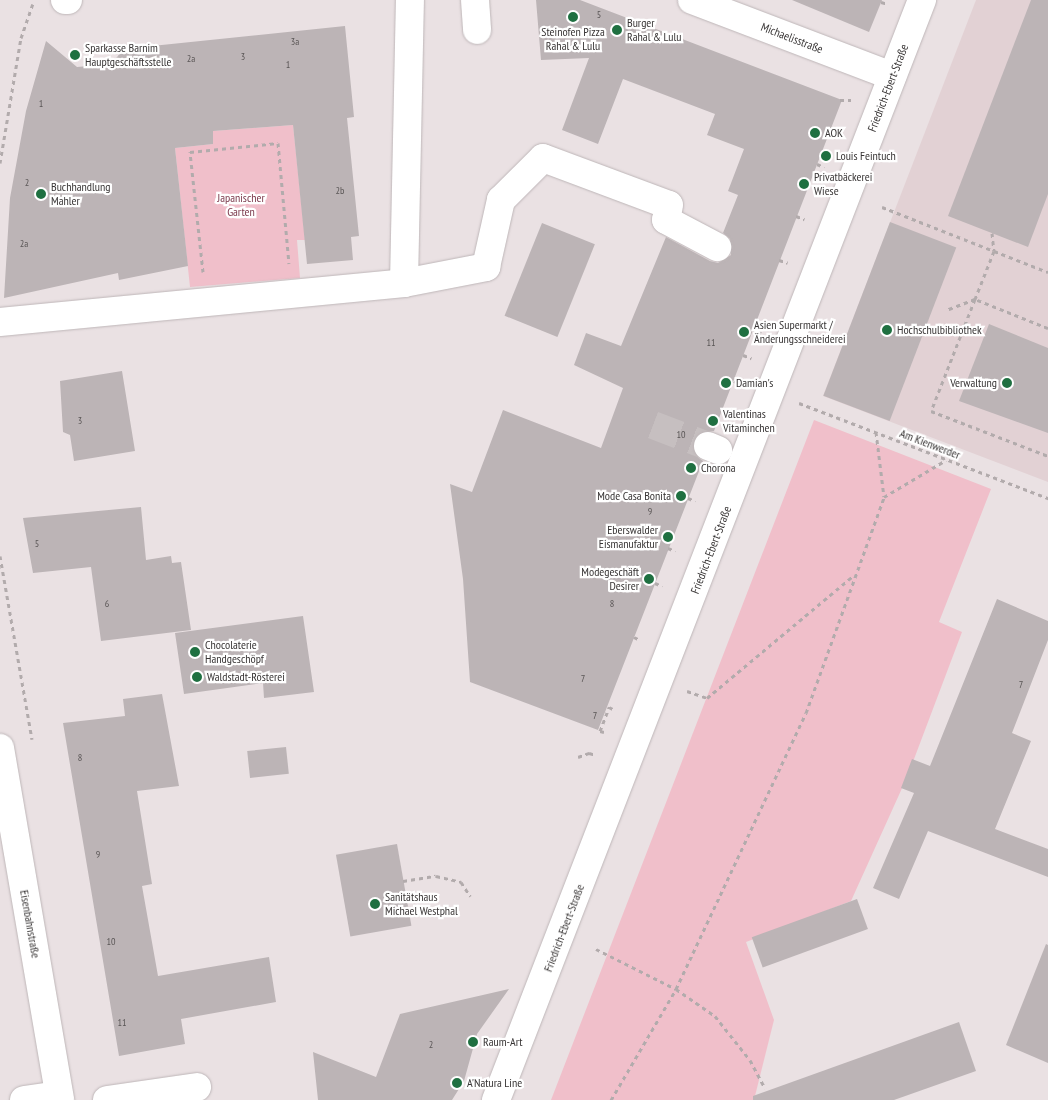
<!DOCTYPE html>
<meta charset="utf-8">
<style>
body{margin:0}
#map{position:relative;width:1048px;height:1100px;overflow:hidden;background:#eae1e3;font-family:"PT Sans Narrow",sans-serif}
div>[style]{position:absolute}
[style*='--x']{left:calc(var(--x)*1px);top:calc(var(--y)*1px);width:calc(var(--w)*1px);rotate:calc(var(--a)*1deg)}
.built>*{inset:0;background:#e2d1d4}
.green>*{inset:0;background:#f0bfca}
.building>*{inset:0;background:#bcb4b6;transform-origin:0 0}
.minor-tunnel>*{height:28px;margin-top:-14px;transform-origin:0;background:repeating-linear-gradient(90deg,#c6bfc0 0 28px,transparent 0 42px)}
.path>*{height:3px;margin-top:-1.5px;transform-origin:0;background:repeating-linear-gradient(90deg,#b2abac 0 4px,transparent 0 8px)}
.roads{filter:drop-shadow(0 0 1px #beb6b8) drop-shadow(0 0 1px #beb6b8)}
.minor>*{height:28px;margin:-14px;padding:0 14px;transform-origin:14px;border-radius:14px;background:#fff}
.major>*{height:28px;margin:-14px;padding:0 14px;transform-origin:14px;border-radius:14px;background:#fff}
.dots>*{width:14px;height:14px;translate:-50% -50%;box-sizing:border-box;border:2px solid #fff;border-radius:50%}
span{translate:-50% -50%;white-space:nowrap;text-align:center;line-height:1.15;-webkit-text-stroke:4.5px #fff;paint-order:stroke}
.number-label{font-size:10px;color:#595555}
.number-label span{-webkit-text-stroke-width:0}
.poi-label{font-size:12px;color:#383535}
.left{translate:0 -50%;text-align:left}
.right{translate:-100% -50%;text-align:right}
.street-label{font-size:12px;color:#383535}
.park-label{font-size:12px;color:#7c3b4d}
</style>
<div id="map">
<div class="built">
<div style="clip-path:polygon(976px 0,1048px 0,1048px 482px,823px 396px)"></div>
</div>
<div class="green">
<div style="clip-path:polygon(293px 125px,305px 240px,297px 240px,300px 278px,190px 287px,175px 148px,213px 144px,213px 131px)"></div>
<div style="clip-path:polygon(814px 420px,991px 489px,939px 622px,962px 632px,908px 775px,851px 901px,746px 942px,774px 1020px,754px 1100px,551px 1100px)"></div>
</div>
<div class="building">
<div style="clip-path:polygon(536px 0,580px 0,842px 100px,714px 431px,699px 433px,693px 441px,695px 455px,703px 461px,598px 730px,470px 682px,463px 579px,450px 484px,472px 492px,503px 410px,601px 448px,623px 388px,574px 365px,586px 333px,621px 346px,666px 237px,710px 261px,718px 263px,731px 255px,730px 239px,723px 233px,738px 195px,728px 191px,744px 149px,707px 135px,715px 114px,623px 79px,598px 144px,562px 130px,589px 58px,541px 60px)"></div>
<div style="clip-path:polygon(792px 0,882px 0,869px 32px)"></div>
<div style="clip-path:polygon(1031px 0,1048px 0,1048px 194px,1028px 247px,948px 216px)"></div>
<div style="clip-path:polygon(345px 26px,354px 117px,347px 118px,359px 236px,351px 237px,353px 260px,307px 264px,293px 125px,213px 131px,213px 144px,175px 148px,188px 266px,119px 280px,118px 273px,4px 298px,10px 198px,26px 111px,46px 41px,77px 67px,112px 64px,123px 49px)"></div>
<div style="left:890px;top:222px;width:71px;height:186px;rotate:21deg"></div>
<div style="left:542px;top:223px;width:57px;height:100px;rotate:22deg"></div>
<div style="clip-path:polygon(989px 324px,1048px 348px,1048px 433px,959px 401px)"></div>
<div style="clip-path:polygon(122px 371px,135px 451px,74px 461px,70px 435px,63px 432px,60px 381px)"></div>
<div style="clip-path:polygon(141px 507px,146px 560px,171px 556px,172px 563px,181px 562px,191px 630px,101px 641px,91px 567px,33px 573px,23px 518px)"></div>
<div style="clip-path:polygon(997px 599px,1048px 621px,1048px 640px,1012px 733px,1031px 741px,995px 829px,1048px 849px,1048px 877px,928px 831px,899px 899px,873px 888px,914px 793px,901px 788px,912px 759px,930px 766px)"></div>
<div style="clip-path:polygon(303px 616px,314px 692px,264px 698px,263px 683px,184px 694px,175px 633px)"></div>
<div style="clip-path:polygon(162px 694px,179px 786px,137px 791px,152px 884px,142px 886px,158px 976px,269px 957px,276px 1002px,181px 1019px,185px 1044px,119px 1056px,63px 723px,125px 716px,123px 699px)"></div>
<div style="left:286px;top:747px;width:27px;height:39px;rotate:84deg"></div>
<div style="left:397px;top:844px;width:83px;height:62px;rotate:80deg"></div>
<div style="left:857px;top:899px;width:32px;height:112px;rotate:70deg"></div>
<div style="clip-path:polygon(1046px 944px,1048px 945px,1048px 1063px,1006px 1045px)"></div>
<div style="clip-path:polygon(509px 989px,477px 1034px,464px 1081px,452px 1100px,318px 1100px,313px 1052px,376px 1077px,400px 1014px)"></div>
<div style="clip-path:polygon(959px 1022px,976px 1071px,894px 1100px,753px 1100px,753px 1096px)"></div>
</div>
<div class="minor-tunnel">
<div style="--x:653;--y:425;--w:59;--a:20.9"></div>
</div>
<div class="path">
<div style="--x:881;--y:2;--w:7;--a:16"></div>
<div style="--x:840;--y:100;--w:11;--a:0"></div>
<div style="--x:0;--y:163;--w:127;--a:-80.5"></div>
<div style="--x:21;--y:38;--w:36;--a:-71"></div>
<div style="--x:817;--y:164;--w:8;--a:23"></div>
<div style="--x:882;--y:207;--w:120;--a:21.4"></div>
<div style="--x:994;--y:251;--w:52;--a:111.6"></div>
<div style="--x:975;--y:299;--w:30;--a:159"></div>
<div style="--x:796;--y:216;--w:9;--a:21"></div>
<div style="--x:992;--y:233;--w:18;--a:84"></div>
<div style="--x:994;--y:251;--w:58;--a:21.3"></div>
<div style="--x:779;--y:260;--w:9;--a:18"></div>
<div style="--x:203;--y:272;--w:121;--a:-96.2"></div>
<div style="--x:190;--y:152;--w:88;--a:-5.8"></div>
<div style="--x:278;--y:143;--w:121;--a:84.8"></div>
<div style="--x:1048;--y:328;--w:79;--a:-158.3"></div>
<div style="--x:975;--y:299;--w:120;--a:111.4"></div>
<div style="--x:931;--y:411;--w:125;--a:21"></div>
<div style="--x:753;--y:329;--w:9;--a:27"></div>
<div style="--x:743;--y:355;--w:9;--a:21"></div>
<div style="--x:734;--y:381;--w:7;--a:27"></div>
<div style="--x:799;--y:403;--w:267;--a:20.9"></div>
<div style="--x:876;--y:432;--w:65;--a:83"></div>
<div style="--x:884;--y:497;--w:72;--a:-30.8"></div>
<div style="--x:688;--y:498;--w:8;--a:23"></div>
<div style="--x:668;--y:548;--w:8;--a:23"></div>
<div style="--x:0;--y:556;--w:186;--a:80.1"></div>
<div style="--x:655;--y:583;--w:8;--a:23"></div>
<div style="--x:634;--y:637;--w:7;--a:27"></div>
<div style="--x:687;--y:691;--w:21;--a:19"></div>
<div style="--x:707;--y:698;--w:192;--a:-39.9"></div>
<div style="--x:604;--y:732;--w:4;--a:-166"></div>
<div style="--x:600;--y:731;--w:26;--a:-69"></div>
<div style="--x:609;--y:707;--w:4;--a:27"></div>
<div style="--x:578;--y:757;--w:12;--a:-20"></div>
<div style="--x:589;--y:753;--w:7;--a:16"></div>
<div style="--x:403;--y:881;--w:33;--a:-9"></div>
<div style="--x:436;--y:876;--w:26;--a:13"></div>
<div style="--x:461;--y:882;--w:17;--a:57"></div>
<div style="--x:596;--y:949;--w:89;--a:26.6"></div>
<div style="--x:676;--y:989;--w:47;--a:34.7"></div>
<div style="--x:715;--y:1016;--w:56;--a:51.5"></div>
<div style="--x:750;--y:1060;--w:32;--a:62"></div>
<div style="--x:611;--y:1100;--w:129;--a:-59.6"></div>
<div style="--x:676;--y:989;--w:305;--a:-64.8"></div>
<div style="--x:806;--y:713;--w:230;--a:-70.1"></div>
</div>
<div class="roads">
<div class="minor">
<div style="--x:65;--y:0;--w:3;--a:0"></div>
<div style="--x:475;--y:0;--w:30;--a:86"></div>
<div style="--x:692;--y:0;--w:214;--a:20.8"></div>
<div style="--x:404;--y:283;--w:283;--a:-88.8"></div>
<div style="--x:0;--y:322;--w:406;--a:-5.5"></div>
<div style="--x:404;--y:283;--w:84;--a:-11"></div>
<div style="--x:486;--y:267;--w:69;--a:-77.4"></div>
<div style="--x:501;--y:200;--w:59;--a:-45"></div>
<div style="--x:543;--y:158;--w:134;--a:20.5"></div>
<div style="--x:669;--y:205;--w:15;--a:101"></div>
<div style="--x:666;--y:220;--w:58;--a:27.9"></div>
<div style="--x:708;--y:446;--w:11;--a:22"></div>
<div style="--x:24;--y:1100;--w:35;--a:-8"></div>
<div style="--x:107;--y:1100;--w:91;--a:-8.2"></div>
<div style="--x:496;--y:1100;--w:1180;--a:-68.83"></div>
</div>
<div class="major">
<div style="--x:0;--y:748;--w:357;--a:80.3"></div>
</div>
</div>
<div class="dots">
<div style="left:573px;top:17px;background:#1f7041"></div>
<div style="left:617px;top:30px;background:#1f7041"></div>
<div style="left:75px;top:55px;background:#1f7041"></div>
<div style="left:815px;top:133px;background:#1f7041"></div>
<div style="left:826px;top:156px;background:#1f7041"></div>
<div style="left:804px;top:184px;background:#1f7041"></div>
<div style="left:41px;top:194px;background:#1f7041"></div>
<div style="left:887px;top:330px;background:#1f7041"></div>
<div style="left:744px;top:332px;background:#1f7041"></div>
<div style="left:726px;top:383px;background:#1f7041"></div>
<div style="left:1007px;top:383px;background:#1f7041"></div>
<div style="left:713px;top:421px;background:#1f7041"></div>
<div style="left:691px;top:468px;background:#1f7041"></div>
<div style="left:681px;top:496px;background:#1f7041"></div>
<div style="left:668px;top:537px;background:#1f7041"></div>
<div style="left:649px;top:579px;background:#1f7041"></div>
<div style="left:195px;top:652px;background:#1f7041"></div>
<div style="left:197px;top:677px;background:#1f7041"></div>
<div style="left:375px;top:904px;background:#1f7041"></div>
<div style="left:473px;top:1042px;background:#1f7041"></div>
<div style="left:457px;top:1083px;background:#1f7041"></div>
</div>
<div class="number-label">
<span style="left:599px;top:15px">5</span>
<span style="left:295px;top:42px">3a</span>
<span style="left:243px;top:57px">3</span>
<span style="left:191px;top:59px">2a</span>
<span style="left:288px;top:65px">1</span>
<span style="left:41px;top:104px">1</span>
<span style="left:27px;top:183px">2</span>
<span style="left:340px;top:191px">2b</span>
<span style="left:24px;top:244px">2a</span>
<span style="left:711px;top:343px">11</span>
<span style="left:80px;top:421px">3</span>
<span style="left:681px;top:435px">10</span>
<span style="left:650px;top:512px">9</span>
<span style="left:37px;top:544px">5</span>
<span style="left:107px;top:604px">6</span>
<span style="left:612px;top:604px">8</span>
<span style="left:583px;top:679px">7</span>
<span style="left:1021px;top:685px">7</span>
<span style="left:595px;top:716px">7</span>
<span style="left:80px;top:758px">8</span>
<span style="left:98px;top:855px">9</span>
<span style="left:111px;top:942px">10</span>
<span style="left:122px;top:1023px">11</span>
<span style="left:431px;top:1045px">2</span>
</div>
<div class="poi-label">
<span class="left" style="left:627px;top:30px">Burger<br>Rahal &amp; Lulu</span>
<span style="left:573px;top:39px">Steinofen Pizza<br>Rahal &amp; Lulu</span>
<span class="left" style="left:85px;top:55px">Sparkasse Barnim<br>Hauptgeschäftsstelle</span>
<span class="left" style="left:825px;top:133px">AOK</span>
<span class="left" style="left:836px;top:156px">Louis Feintuch</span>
<span class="left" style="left:814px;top:184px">Privatbäckerei<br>Wiese</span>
<span class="left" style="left:51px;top:194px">Buchhandlung<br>Mahler</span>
<span class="left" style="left:754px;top:332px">Asien Supermarkt /<br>Änderungsschneiderei</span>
<span class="left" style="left:897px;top:330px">Hochschulbibliothek</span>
<span class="left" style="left:736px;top:383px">Damian's</span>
<span class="right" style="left:997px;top:383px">Verwaltung</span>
<span class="left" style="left:723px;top:421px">Valentinas<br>Vitaminchen</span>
<span class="left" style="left:701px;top:468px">Chorona</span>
<span class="right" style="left:671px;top:496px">Mode Casa Bonita</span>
<span class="right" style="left:658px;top:537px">Eberswalder<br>Eismanufaktur</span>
<span class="right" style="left:639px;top:579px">Modegeschäft<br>Desirer</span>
<span class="left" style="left:205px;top:652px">Chocolaterie<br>Handgeschöpf</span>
<span class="left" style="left:207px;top:677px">Waldstadt-Rösterei</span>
<span class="left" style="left:385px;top:904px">Sanitätshaus<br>Michael Westphal</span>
<span class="left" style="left:483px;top:1042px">Raum-Art</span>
<span class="left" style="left:467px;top:1083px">A'Natura Line</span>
</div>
<div class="street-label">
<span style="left:792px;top:38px;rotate:21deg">Michaelisstraße</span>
<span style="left:888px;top:88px;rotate:-69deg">Friedrich-Ebert-Straße</span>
<span style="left:930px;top:444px;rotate:21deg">Am Kienwerder</span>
<span style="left:711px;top:550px;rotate:-69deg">Friedrich-Ebert-Straße</span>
<span style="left:30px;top:924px;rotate:80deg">Eisenbahnstraße</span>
<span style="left:564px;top:928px;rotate:-69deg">Friedrich-Ebert-Straße</span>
</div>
<div class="park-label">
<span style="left:241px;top:205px">Japanischer<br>Garten</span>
</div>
</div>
